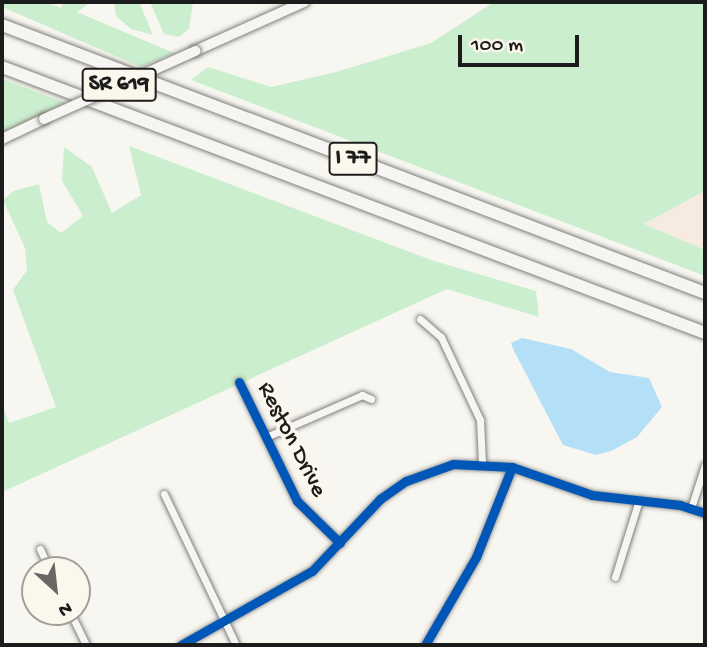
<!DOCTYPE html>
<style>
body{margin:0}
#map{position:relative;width:707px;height:647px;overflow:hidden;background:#f8f6f0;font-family:"Gochi Hand",sans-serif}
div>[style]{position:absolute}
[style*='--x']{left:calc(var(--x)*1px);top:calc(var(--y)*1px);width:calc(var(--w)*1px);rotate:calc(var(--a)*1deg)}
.built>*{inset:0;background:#f6eae1}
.green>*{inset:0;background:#cbefce}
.water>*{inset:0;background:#b3e0f6}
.roads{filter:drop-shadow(0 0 2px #7f7e7b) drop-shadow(0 0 2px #7f7e7b)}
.minor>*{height:7px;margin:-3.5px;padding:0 3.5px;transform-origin:3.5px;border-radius:3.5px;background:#f6f5f1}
.primary>*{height:10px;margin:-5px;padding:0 5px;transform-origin:5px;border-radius:5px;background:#f6f5f1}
.motorway>*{height:12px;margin:-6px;padding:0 6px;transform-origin:6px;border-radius:6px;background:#f6f5f1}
.bridges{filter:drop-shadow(0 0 2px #7f7e7b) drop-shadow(0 0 2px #7f7e7b)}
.primary-bridge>*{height:10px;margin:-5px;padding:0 5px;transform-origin:5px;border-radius:5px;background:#f6f5f1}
.cycleway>*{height:9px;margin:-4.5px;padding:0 4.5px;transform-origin:4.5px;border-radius:4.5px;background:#0057b8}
span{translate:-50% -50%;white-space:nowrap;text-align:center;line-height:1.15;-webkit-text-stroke:7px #fbf7ec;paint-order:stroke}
.shield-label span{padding:2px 5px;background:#fbf7ec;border:2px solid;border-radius:5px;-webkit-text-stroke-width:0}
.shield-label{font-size:23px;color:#1c1c1c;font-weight:700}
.street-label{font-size:24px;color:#1c1c1c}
.frame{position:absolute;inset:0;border:4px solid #1c1c1c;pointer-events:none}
.north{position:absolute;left:21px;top:556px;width:70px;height:70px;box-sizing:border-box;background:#fbf7ec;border:2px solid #a29f99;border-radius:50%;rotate:153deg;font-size:19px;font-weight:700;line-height:28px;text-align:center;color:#1c1c1c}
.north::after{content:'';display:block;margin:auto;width:24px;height:32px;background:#696866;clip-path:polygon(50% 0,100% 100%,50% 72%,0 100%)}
.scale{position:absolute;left:458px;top:35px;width:121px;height:32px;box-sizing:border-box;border:4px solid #1c1c1c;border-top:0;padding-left:9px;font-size:21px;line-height:24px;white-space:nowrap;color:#1c1c1c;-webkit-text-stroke:5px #fbf7ec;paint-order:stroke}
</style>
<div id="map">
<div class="built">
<div style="clip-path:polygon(705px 191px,705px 250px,643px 225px,704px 192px)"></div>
</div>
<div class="green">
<div style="clip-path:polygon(2px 2px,46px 2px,61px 8px,64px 2px,91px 2px,77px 12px,174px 53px,141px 67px,2px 7px)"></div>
<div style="clip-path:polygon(114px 2px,139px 2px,153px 35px,131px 29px,116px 16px)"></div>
<div style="clip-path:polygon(150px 2px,193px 2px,189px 29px,179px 37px,164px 34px)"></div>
<div style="clip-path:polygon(494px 2px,705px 2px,705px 191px,644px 224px,705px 250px,705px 276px,191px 80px,208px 67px,271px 87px,336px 72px,431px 43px)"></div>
<div style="clip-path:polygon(2px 79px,66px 103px,2px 133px)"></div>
<div style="clip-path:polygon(129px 146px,434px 261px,536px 291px,539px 317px,447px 289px,2px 492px,2px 404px,9px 423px,56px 407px,13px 290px,27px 270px,25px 248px,3px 200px,14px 191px,39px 184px,47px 222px,61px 233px,83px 216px,62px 181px,64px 147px,92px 167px,112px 213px,141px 195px)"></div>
</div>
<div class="water">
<div style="clip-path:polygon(522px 338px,571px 349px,610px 372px,649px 378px,662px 407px,637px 437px,611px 451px,596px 455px,563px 445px,514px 351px,511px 343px)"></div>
</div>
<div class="roads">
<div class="minor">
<div style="--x:420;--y:319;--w:28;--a:41"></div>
<div style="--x:441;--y:337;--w:92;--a:64.8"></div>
<div style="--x:480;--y:420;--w:43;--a:87.3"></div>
<div style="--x:239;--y:382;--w:132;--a:64"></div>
<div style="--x:297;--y:501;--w:60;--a:44.3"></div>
<div style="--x:266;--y:437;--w:105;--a:-23.6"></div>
<div style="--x:362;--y:395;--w:10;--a:24"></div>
<div style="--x:164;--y:494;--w:167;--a:64.5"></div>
<div style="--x:691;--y:508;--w:45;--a:-72"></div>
<div style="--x:40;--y:549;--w:23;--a:65"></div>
<div style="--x:615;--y:577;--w:81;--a:-72.7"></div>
<div style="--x:70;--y:612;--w:37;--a:64"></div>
<div style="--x:181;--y:645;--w:150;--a:-29.5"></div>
<div style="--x:312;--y:571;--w:99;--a:-46.6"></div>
<div style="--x:380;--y:499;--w:32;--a:-35"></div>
<div style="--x:406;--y:481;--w:50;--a:-19.9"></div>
<div style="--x:453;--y:464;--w:59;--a:2.9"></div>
<div style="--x:512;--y:467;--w:85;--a:19.3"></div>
<div style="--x:592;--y:495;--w:89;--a:6.5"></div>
<div style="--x:680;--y:505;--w:26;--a:18"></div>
<div style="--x:425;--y:645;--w:102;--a:-59.9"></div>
<div style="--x:476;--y:557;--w:97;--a:-68.2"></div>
</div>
<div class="primary">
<div style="--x:195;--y:51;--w:120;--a:-24.2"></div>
<div style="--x:2;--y:139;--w:47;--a:-25.5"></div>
</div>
<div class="motorway">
<div style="--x:2;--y:25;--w:752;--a:20.87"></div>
<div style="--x:2;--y:67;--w:752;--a:20.73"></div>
</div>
</div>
<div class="bridges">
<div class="primary-bridge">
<div style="--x:44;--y:119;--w:166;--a:-24.2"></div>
</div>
</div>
<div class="cycleway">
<div style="--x:239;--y:382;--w:132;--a:64"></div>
<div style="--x:297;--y:501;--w:60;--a:44.3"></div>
<div style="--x:181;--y:645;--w:150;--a:-29.5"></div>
<div style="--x:312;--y:571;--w:99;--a:-46.6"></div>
<div style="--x:380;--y:499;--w:32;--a:-35"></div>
<div style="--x:406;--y:481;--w:50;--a:-19.9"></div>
<div style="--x:453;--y:464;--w:59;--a:2.9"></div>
<div style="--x:512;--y:467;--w:85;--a:19.3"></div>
<div style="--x:592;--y:495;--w:89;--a:6.5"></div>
<div style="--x:680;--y:505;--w:26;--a:18"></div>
<div style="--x:425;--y:645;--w:102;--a:-59.9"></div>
<div style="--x:476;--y:557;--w:97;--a:-68.2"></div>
</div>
<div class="shield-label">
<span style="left:119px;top:85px">SR 619</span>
<span style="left:353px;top:159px">I 77</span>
</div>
<div class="street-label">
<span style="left:291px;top:440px;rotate:63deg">Reston Drive</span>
</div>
<div class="frame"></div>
<div class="north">N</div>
<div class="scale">100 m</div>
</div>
